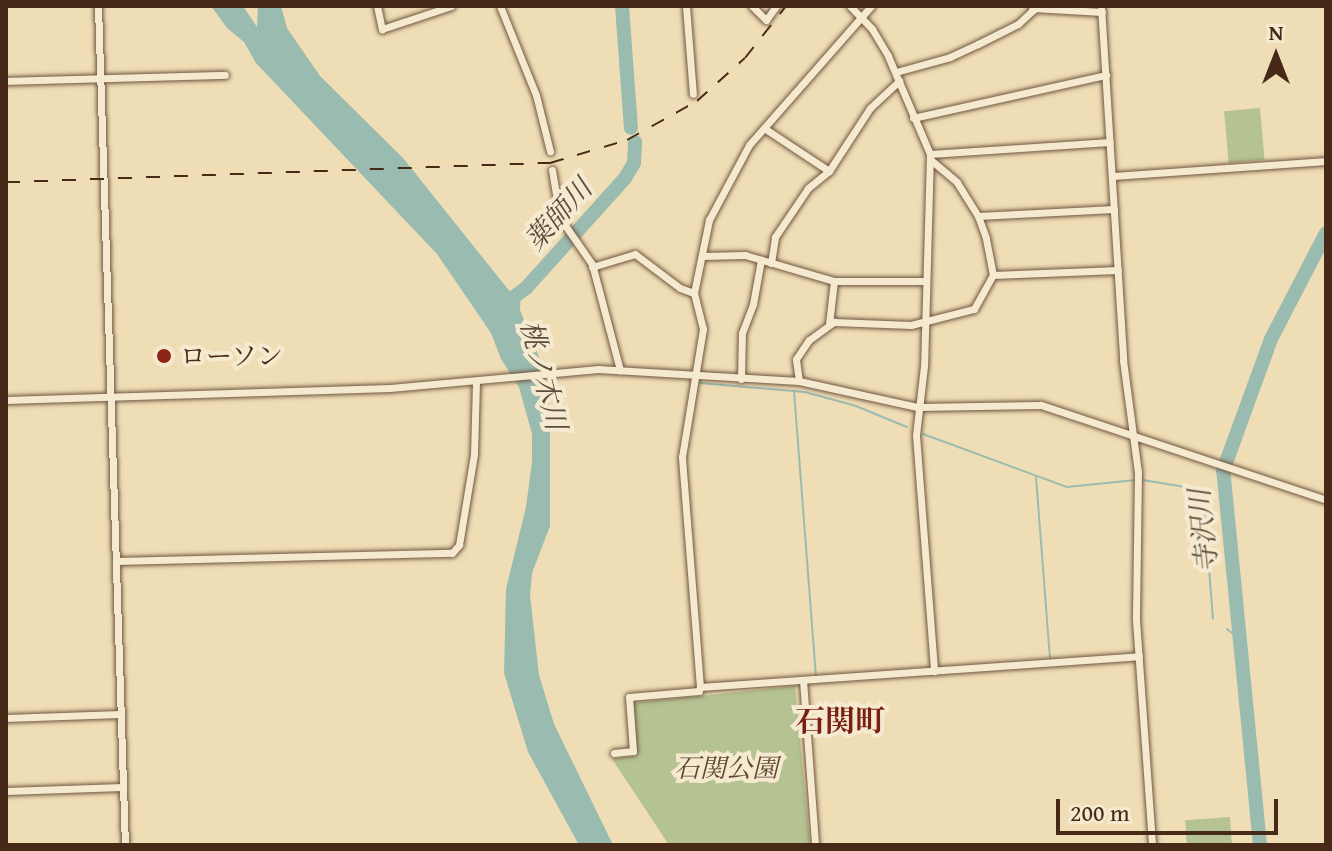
<!DOCTYPE html>
<meta charset="utf-8">
<style>
body{margin:0}
#map{position:relative;width:1332px;height:851px;overflow:hidden;background:#efddb6;font-family:"Gentium Book Plus","Noto Serif JP",serif}
div>[style]{position:absolute}
[style*='--x']{left:calc(var(--x)*1px);top:calc(var(--y)*1px);width:calc(var(--w)*1px);rotate:calc(var(--a)*1deg)}
.green>*{inset:0;background:#b5c291;transform-origin:0 0}
.water>*{inset:0;background:#9abbaf}
.stream>*{height:2px;margin:-1px;padding:0 1px;transform-origin:1px;border-radius:1px;background:#9abbaf}
.river>*{height:14px;margin:-7px;padding:0 7px;transform-origin:7px;border-radius:7px;background:#9abbaf}
.roads{filter:drop-shadow(0 0 2px #70563f) drop-shadow(0 0 2px #70563f)}
.minor>*{height:7px;margin:-3.5px;padding:0 3.5px;transform-origin:3.5px;border-radius:3.5px;background:#f5e9d0}
.rail>*{height:2px;margin-top:-1px;transform-origin:0;background:repeating-linear-gradient(90deg,#462917 0 14px,transparent 0 28px)}
.dots>*{width:22px;height:22px;translate:-50% -50%;box-sizing:border-box;border:4px solid #f5e9d0;border-radius:50%}
span{translate:-50% -50%;white-space:nowrap;text-align:center;line-height:1.15;-webkit-text-stroke:8px #f5e9d0;paint-order:stroke}
.poi-label{font-size:26px;color:#462917}
.left{translate:0 -50%;text-align:left}
.park-label{font-size:26px;color:#5c482f;font-style:italic}
.water-label{font-size:28px;color:#5b4e3d;font-style:italic}
.quarter-label{font-size:30px;color:#7a1f14;font-weight:700}
.frame{position:absolute;inset:0;border:8px solid #462917;pointer-events:none}
.north{position:absolute;left:1236px;top:16px;width:80px;height:80px;-webkit-text-stroke:6px #f5e9d0;paint-order:stroke;rotate:0deg;font-size:22px;font-weight:700;line-height:32px;text-align:center;color:#462917}
.north::after{content:'';display:block;margin:auto;width:28px;height:36px;background:#462917;clip-path:polygon(50% 0,100% 100%,50% 72%,0 100%)}
.scale{position:absolute;left:1056px;top:799px;width:222px;height:36px;box-sizing:border-box;border:4px solid #462917;border-top:0;padding-left:10px;font-size:24px;line-height:28px;white-space:nowrap;color:#462917;-webkit-text-stroke:6px #f5e9d0;paint-order:stroke}
</style>
<div id="map">
<div class="green">
<div style="left:1260px;top:108px;width:52px;height:36px;rotate:85deg"></div>
<div style="clip-path:polygon(795px 686px,810px 845px,669px 845px,612px 759px,636px 756px,633px 703px)"></div>
<div style="left:1230px;top:817px;width:28px;height:45px;rotate:86deg"></div>
</div>
<div class="water">
<div style="clip-path:polygon(211px 6px,243px 6px,257px 27px,258px 6px,281px 6px,287px 28px,320px 76px,403px 158px,511px 293px,521px 292px,520px 310px,541px 362px,550px 407px,550px 526px,532px 573px,530px 595px,539px 675px,554px 724px,613px 845px,579px 845px,528px 752px,504px 673px,506px 589px,526px 507px,532px 462px,532px 434px,519px 387px,501px 359px,491px 333px,437px 254px,256px 63px,244px 42px,227px 28px)"></div>
</div>
<div class="stream">
<div style="--x:700;--y:383;--w:105;--a:4.9"></div>
<div style="--x:805;--y:392;--w:53;--a:15.4"></div>
<div style="--x:856;--y:406;--w:55;--a:22.4"></div>
<div style="--x:794;--y:391;--w:285;--a:85.6"></div>
<div style="--x:923;--y:434;--w:153;--a:20.2"></div>
<div style="--x:1067;--y:487;--w:69;--a:-5.8"></div>
<div style="--x:1036;--y:477;--w:182;--a:85.6"></div>
<div style="--x:1143;--y:480;--w:61;--a:9.5"></div>
<div style="--x:1203;--y:490;--w:129;--a:85.6"></div>
<div style="--x:1227;--y:629;--w:16;--a:38"></div>
</div>
<div class="river">
<div style="--x:622;--y:6;--w:122;--a:85.8"></div>
<div style="--x:506;--y:303;--w:26;--a:-37"></div>
<div style="--x:527;--y:287;--w:147;--a:-48"></div>
<div style="--x:625;--y:178;--w:17;--a:-59"></div>
<div style="--x:634;--y:163;--w:21;--a:-87"></div>
<div style="--x:1260;--y:845;--w:376;--a:-95.6"></div>
<div style="--x:1223;--y:471;--w:140;--a:-70"></div>
<div style="--x:1271;--y:339;--w:119;--a:-62.6"></div>
</div>
<div class="roads">
<div class="minor">
<div style="--x:98;--y:6;--w:839;--a:88.16"></div>
<div style="--x:377;--y:6;--w:24;--a:78"></div>
<div style="--x:382;--y:29;--w:73;--a:-18.4"></div>
<div style="--x:500;--y:6;--w:96;--a:68"></div>
<div style="--x:536;--y:95;--w:58;--a:76"></div>
<div style="--x:686;--y:6;--w:88;--a:85.5"></div>
<div style="--x:752;--y:6;--w:20;--a:45"></div>
<div style="--x:766;--y:20;--w:17;--a:-54"></div>
<div style="--x:850;--y:6;--w:32;--a:46"></div>
<div style="--x:872;--y:29;--w:31;--a:59"></div>
<div style="--x:888;--y:56;--w:107;--a:66.8"></div>
<div style="--x:930;--y:154;--w:212;--a:91.6"></div>
<div style="--x:924;--y:366;--w:69;--a:96.6"></div>
<div style="--x:916;--y:435;--w:237;--a:85.6"></div>
<div style="--x:1101;--y:6;--w:355;--a:86.4"></div>
<div style="--x:1123;--y:360;--w:113;--a:82.4"></div>
<div style="--x:1138;--y:472;--w:148;--a:90.8"></div>
<div style="--x:1136;--y:620;--w:226;--a:85.9"></div>
<div style="--x:1033;--y:8;--w:69;--a:3.3"></div>
<div style="--x:896;--y:72;--w:56;--a:-15.5"></div>
<div style="--x:950;--y:57;--w:31;--a:-25"></div>
<div style="--x:978;--y:44;--w:45;--a:-26.6"></div>
<div style="--x:1018;--y:24;--w:21;--a:-43"></div>
<div style="--x:1033;--y:10;--w:4;--a:-104"></div>
<div style="--x:6;--y:81;--w:219;--a:-1.6"></div>
<div style="--x:913;--y:118;--w:198;--a:-12.6"></div>
<div style="--x:764;--y:128;--w:78;--a:33.5"></div>
<div style="--x:930;--y:154;--w:180;--a:-3.8"></div>
<div style="--x:552;--y:170;--w:49;--a:80.5"></div>
<div style="--x:560;--y:218;--w:56;--a:55.2"></div>
<div style="--x:592;--y:264;--w:110;--a:75.2"></div>
<div style="--x:1113;--y:176;--w:214;--a:-4"></div>
<div style="--x:978;--y:216;--w:136;--a:-2.9"></div>
<div style="--x:702;--y:256;--w:43;--a:-1.3"></div>
<div style="--x:745;--y:255;--w:93;--a:16.3"></div>
<div style="--x:834;--y:281;--w:92;--a:0"></div>
<div style="--x:771;--y:263;--w:26;--a:-81"></div>
<div style="--x:775;--y:237;--w:59;--a:-56"></div>
<div style="--x:808;--y:188;--w:27;--a:-39"></div>
<div style="--x:829;--y:171;--w:75;--a:-56.9"></div>
<div style="--x:870;--y:108;--w:40;--a:-43"></div>
<div style="--x:592;--y:267;--w:45;--a:-16.8"></div>
<div style="--x:635;--y:254;--w:56;--a:37.1"></div>
<div style="--x:680;--y:288;--w:15;--a:20"></div>
<div style="--x:993;--y:275;--w:125;--a:-2.3"></div>
<div style="--x:829;--y:324;--w:43;--a:-83.4"></div>
<div style="--x:741;--y:379;--w:46;--a:-88.8"></div>
<div style="--x:742;--y:333;--w:31;--a:-69"></div>
<div style="--x:753;--y:304;--w:45;--a:-79.7"></div>
<div style="--x:799;--y:381;--w:22;--a:-98"></div>
<div style="--x:796;--y:359;--w:23;--a:-56"></div>
<div style="--x:809;--y:340;--w:31;--a:-36"></div>
<div style="--x:834;--y:322;--w:77;--a:2.2"></div>
<div style="--x:911;--y:325;--w:65;--a:-14.3"></div>
<div style="--x:974;--y:309;--w:39;--a:-61"></div>
<div style="--x:993;--y:275;--w:38;--a:-101"></div>
<div style="--x:986;--y:238;--w:23;--a:-110"></div>
<div style="--x:978;--y:216;--w:40;--a:-122"></div>
<div style="--x:957;--y:182;--w:35;--a:-140"></div>
<div style="--x:6;--y:400;--w:384;--a:-1.8"></div>
<div style="--x:390;--y:388;--w:209;--a:-5.2"></div>
<div style="--x:598;--y:369;--w:201;--a:3.4"></div>
<div style="--x:799;--y:381;--w:121;--a:12.4"></div>
<div style="--x:917;--y:407;--w:124;--a:-0.9"></div>
<div style="--x:1041;--y:405;--w:300;--a:18.4"></div>
<div style="--x:116;--y:561;--w:336;--a:-1.4"></div>
<div style="--x:452;--y:553;--w:11;--a:-49"></div>
<div style="--x:459;--y:545;--w:92;--a:-80.6"></div>
<div style="--x:474;--y:454;--w:72;--a:-88.4"></div>
<div style="--x:803;--y:680;--w:165;--a:85.8"></div>
<div style="--x:700;--y:687;--w:231;--a:-94.5"></div>
<div style="--x:682;--y:457;--w:130;--a:-80.7"></div>
<div style="--x:703;--y:329;--w:37;--a:-104"></div>
<div style="--x:694;--y:293;--w:75;--a:-78.4"></div>
<div style="--x:709;--y:220;--w:85;--a:-61.9"></div>
<div style="--x:749;--y:145;--w:185;--a:-48.7"></div>
<div style="--x:6;--y:718;--w:114;--a:-2"></div>
<div style="--x:614;--y:753;--w:19;--a:-6"></div>
<div style="--x:633;--y:751;--w:54;--a:-94.2"></div>
<div style="--x:629;--y:697;--w:70;--a:-4.9"></div>
<div style="--x:699;--y:691;--w:4;--a:-76"></div>
<div style="--x:700;--y:687;--w:440;--a:-4"></div>
<div style="--x:6;--y:791;--w:116;--a:-2"></div>
</div>
</div>
<div class="rail">
<div style="--x:6;--y:182;--w:544;--a:-2"></div>
<div style="--x:550;--y:163;--w:80;--a:-16.6"></div>
<div style="--x:627;--y:140;--w:80;--a:-29.1"></div>
<div style="--x:697;--y:101;--w:64;--a:-41.9"></div>
<div style="--x:745;--y:58;--w:66;--a:-51.7"></div>
</div>
<div class="dots">
<div style="left:164px;top:356px;background:#8f2418"></div>
</div>
<div class="poi-label">
<span class="left" style="left:180px;top:356px">ローソン</span>
</div>
<div class="park-label">
<span style="left:726px;top:768px">石関公園</span>
</div>
<div class="water-label">
<span style="left:558px;top:214px;rotate:-48deg">薬師川</span>
<span style="left:544px;top:375px;rotate:76deg">桃ノ木川</span>
<span style="left:1203px;top:531px;rotate:-96deg">寺沢川</span>
</div>
<div class="quarter-label">
<span style="left:840px;top:720px">石関町</span>
</div>
<div class="frame"></div>
<div class="north">N</div>
<div class="scale">200 m</div>
</div>
